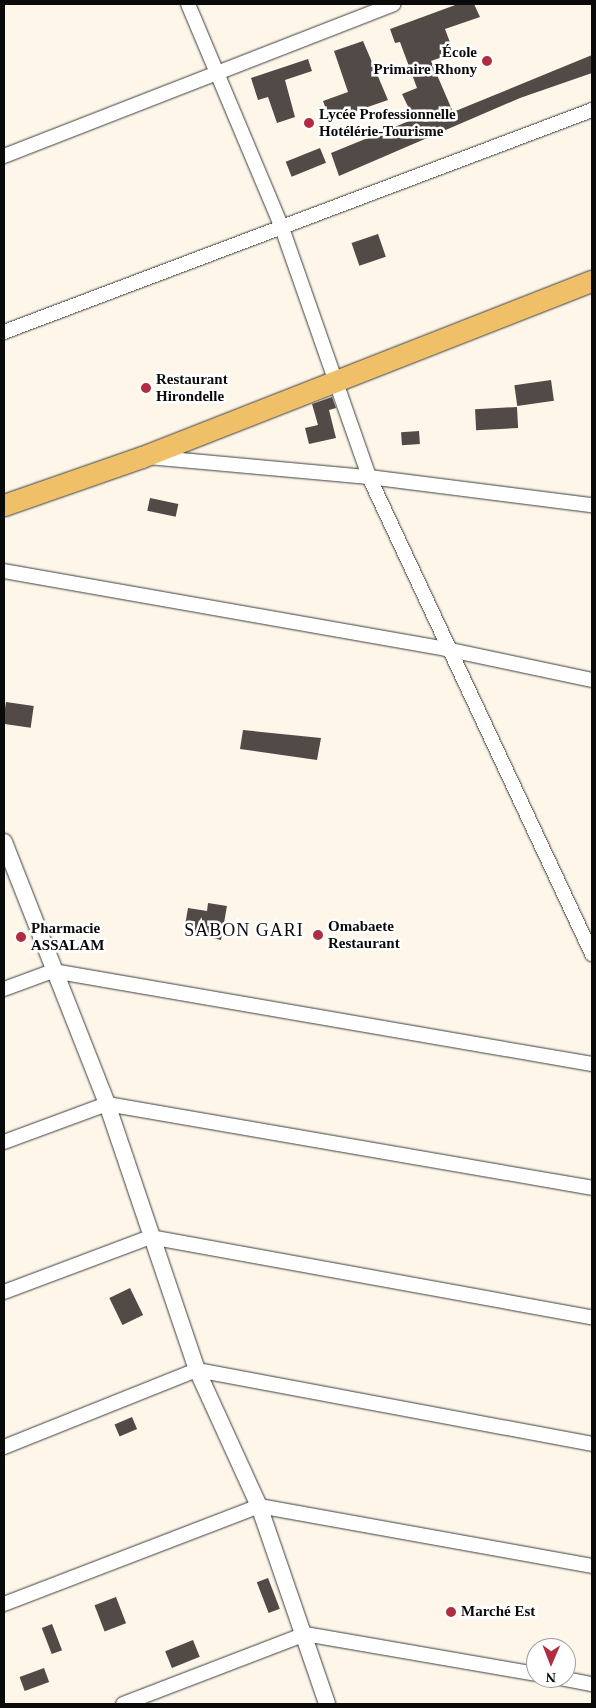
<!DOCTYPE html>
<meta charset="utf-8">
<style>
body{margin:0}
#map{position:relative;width:596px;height:1708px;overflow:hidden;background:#fef7e9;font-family:Georgia,serif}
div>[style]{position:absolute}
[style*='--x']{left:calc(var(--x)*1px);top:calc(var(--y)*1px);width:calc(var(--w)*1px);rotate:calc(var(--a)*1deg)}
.building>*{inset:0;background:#524a47;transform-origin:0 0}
.roads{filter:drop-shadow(0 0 1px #3d3d3d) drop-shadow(0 0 1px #3d3d3d)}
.minor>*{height:14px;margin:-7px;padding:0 7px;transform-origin:7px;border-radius:7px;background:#fff}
.tertiary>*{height:16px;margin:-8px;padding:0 8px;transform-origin:8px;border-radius:8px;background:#fff}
.primary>*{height:21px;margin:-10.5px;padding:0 10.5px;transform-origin:10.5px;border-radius:10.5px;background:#efc067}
.dots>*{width:14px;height:14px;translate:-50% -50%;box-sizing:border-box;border:2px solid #fff;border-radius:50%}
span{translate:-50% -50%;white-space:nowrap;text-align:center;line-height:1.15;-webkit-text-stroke:5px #fff;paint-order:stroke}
.poi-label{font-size:15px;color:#0a0a0a;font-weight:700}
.right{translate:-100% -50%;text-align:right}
.left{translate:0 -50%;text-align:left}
.quarter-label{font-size:18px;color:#0a0a0a;letter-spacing:1px}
.frame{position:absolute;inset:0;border:5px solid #0a0a0a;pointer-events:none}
.north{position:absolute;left:526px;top:1638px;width:50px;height:50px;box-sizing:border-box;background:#fff;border:1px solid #9d9d9d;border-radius:50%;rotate:181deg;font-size:14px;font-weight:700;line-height:20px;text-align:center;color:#0a0a0a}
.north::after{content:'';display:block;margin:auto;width:18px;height:22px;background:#b02c41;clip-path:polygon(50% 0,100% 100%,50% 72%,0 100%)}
</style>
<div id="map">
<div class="building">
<div style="clip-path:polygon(458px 4px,474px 4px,480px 17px,445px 29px,454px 53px,431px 61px,453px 112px,592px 55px,592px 73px,520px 98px,339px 176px,331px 153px,414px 119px,402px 94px,417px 88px,400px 42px,395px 43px,390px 29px)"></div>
<div style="clip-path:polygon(363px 41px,388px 100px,330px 120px,323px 101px,348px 92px,334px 51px)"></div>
<div style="clip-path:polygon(308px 59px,312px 71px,285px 80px,295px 117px,277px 123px,268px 97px,258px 100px,251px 78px)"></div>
<div style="left:320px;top:148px;width:16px;height:37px;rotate:68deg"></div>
<div style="left:378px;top:234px;width:24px;height:28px;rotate:71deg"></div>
<div style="left:551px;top:380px;width:21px;height:37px;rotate:82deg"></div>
<div style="clip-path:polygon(332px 397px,336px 408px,329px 410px,336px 438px,309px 444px,305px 428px,318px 425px,312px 404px)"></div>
<div style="left:517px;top:407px;width:21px;height:42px;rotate:87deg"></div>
<div style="left:419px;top:431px;width:13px;height:18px;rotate:86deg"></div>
<div style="left:150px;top:498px;width:29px;height:13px;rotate:12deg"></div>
<div style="left:6px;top:702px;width:28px;height:22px;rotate:8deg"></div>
<div style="clip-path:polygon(243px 730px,321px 738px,317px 760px,240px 749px)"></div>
<div style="clip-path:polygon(208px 903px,227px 906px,221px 940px,184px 931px,188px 908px,207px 911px)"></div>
<div style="left:130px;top:1288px;width:30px;height:23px;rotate:64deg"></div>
<div style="left:132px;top:1417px;width:13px;height:19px;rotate:67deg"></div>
<div style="left:268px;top:1578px;width:33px;height:12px;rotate:69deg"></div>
<div style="left:116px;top:1597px;width:28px;height:23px;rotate:69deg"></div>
<div style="left:52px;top:1624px;width:28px;height:11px;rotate:69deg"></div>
<div style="left:193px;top:1640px;width:18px;height:30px;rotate:68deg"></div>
<div style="left:44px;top:1668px;width:15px;height:26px;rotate:70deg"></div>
</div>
<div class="roads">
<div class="minor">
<div style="--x:188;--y:4;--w:243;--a:67.2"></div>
<div style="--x:282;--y:228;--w:264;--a:70.7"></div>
<div style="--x:369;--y:477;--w:527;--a:64.94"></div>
<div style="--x:4;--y:156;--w:418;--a:-21.3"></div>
<div style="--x:4;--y:332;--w:629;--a:-20.68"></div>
<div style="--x:148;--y:457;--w:222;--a:5.2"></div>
<div style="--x:369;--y:477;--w:225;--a:7.2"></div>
<div style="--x:4;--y:571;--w:449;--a:10"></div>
<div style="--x:446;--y:649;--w:149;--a:12"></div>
<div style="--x:4;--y:989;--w:52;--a:-20.2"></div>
<div style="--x:53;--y:971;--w:547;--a:9.79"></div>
<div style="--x:4;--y:1142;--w:110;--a:-20.3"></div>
<div style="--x:107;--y:1104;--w:492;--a:9.8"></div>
<div style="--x:4;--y:1292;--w:156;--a:-20.6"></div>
<div style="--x:150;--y:1237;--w:449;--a:10.3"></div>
<div style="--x:4;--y:1447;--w:208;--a:-21.8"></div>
<div style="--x:197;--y:1370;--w:402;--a:10.6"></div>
<div style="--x:4;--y:1604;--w:273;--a:-21"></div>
<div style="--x:259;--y:1506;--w:338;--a:10.2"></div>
<div style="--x:560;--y:1678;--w:33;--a:11"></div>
<div style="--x:123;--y:1704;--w:195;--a:-21"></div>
<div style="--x:305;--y:1634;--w:234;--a:9.8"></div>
</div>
<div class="tertiary">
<div style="--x:4;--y:842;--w:282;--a:68.5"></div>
<div style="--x:107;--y:1104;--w:281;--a:71.3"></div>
<div style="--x:197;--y:1370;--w:149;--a:65.5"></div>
<div style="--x:259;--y:1506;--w:209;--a:71"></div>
</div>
<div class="primary">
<div style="--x:4;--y:505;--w:146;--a:-19.2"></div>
<div style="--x:142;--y:457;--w:483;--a:-21.4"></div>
</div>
</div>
<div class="dots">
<div style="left:487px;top:61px;background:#b02c41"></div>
<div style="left:309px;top:123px;background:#b02c41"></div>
<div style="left:146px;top:388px;background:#b02c41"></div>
<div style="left:318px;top:935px;background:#b02c41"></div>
<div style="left:21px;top:937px;background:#b02c41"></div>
<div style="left:451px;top:1612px;background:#b02c41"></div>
</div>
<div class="poi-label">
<span class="right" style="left:477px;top:61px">École<br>Primaire Rhony</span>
<span class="left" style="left:319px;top:123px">Lycée Professionnelle<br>Hotélérie-Tourisme</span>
<span class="left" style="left:156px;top:388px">Restaurant<br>Hirondelle</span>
<span class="left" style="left:328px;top:935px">Omabaete<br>Restaurant</span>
<span class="left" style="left:31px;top:937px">Pharmacie<br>ASSALAM</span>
<span class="left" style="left:461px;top:1612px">Marché Est</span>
</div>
<div class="quarter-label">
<span style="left:244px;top:930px">SABON GARI</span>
</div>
<div class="frame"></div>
<div class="north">N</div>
</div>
